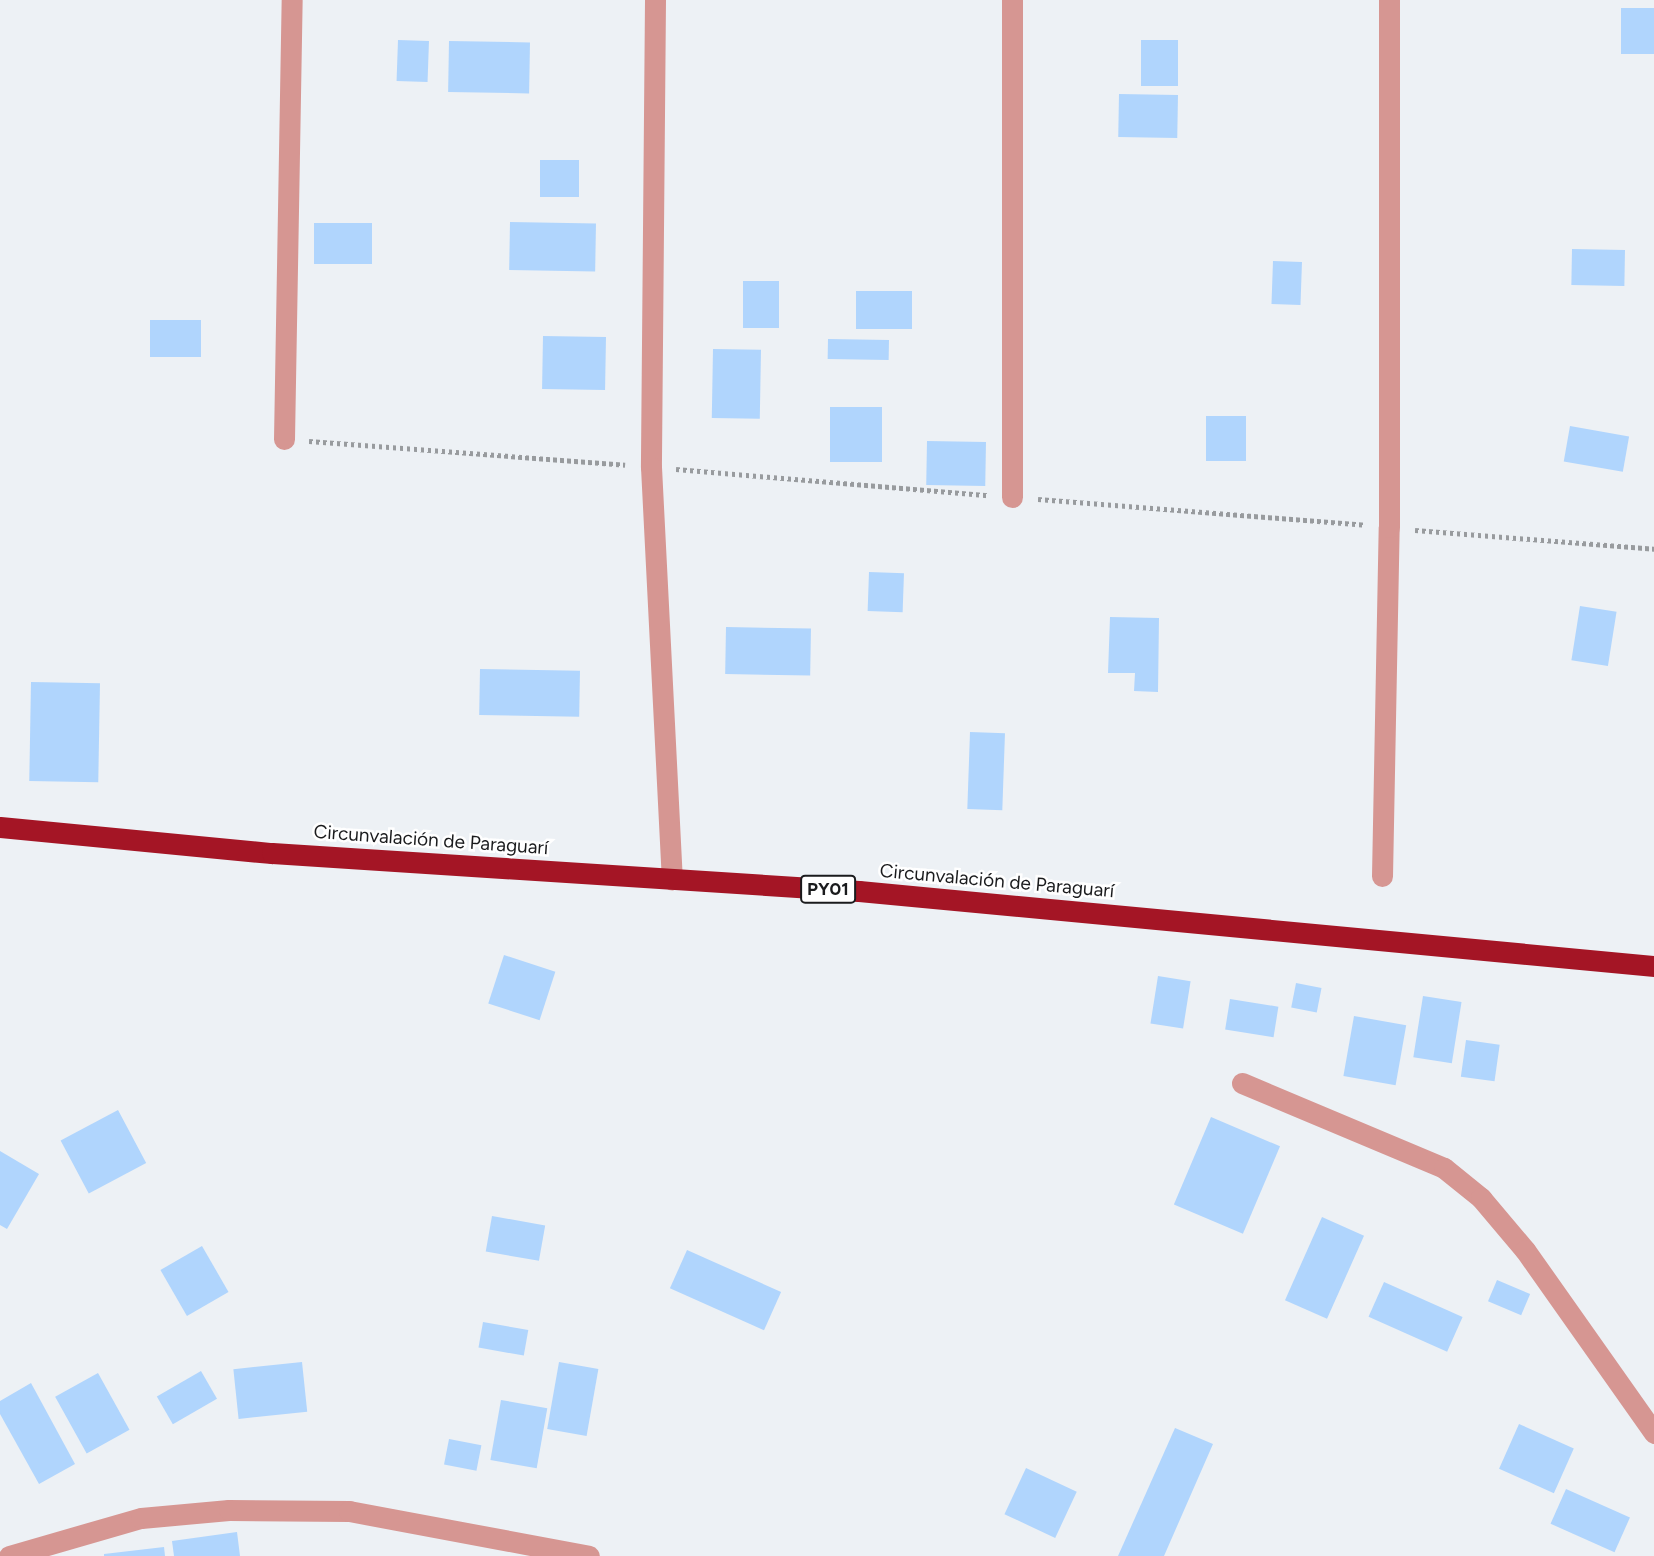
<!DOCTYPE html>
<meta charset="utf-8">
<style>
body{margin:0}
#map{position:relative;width:1654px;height:1556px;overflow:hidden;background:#edf1f5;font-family:Figtree,sans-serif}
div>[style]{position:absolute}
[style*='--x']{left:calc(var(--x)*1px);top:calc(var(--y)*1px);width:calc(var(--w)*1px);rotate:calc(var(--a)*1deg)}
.building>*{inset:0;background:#b0d5fd;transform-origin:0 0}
.path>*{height:4.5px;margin-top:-2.25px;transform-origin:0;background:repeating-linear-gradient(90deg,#989b9e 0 3.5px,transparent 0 7px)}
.street>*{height:21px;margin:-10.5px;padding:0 10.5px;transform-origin:10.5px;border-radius:10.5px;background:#d69692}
.highway>*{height:21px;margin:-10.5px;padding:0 10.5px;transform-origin:10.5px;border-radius:10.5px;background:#a41525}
span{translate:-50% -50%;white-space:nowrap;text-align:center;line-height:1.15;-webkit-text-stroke:5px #fff;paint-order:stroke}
.shield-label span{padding:2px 5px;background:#fff;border:2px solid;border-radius:5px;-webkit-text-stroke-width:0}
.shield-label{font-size:18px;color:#1a1b1d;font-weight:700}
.street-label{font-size:19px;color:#1a1b1d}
</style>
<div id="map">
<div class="building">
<div style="left:1654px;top:8px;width:46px;height:33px;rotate:90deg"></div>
<div style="left:398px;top:40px;width:31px;height:41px;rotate:2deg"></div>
<div style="left:1141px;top:40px;width:37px;height:46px"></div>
<div style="left:449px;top:41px;width:81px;height:51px;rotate:1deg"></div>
<div style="left:1119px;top:94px;width:59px;height:43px;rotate:1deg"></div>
<div style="left:540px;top:160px;width:39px;height:37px"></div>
<div style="left:510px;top:222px;width:86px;height:48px;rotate:1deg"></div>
<div style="left:314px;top:223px;width:58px;height:41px"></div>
<div style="left:1572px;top:249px;width:53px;height:36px;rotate:1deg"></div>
<div style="left:1273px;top:261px;width:29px;height:43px;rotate:2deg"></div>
<div style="left:743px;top:281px;width:36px;height:47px"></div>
<div style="left:856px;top:291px;width:56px;height:38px"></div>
<div style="left:150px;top:320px;width:51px;height:37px"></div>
<div style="left:543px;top:336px;width:63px;height:53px;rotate:1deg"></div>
<div style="left:828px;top:339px;width:61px;height:20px;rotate:1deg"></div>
<div style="left:713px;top:349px;width:48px;height:69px;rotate:1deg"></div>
<div style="left:830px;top:407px;width:52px;height:55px"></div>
<div style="left:1206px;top:416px;width:40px;height:45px"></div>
<div style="left:1570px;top:426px;width:60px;height:36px;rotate:10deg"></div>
<div style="left:927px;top:441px;width:59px;height:44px;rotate:1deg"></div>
<div style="left:869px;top:572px;width:35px;height:39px;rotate:2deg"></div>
<div style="left:1580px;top:606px;width:37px;height:55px;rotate:9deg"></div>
<div style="clip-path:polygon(1110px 617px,1159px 618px,1158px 692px,1134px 691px,1135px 673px,1108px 673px)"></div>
<div style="left:726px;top:627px;width:85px;height:47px;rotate:1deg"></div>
<div style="left:480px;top:669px;width:100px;height:46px;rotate:1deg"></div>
<div style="left:31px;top:682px;width:69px;height:99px;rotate:1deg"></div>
<div style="left:970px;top:732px;width:35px;height:77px;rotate:2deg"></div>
<div style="left:504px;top:955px;width:54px;height:51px;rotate:18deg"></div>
<div style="left:1158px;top:976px;width:33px;height:48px;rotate:9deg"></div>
<div style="left:1296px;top:983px;width:26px;height:25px;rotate:11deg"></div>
<div style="left:1423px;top:996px;width:39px;height:62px;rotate:9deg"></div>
<div style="left:1230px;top:999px;width:49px;height:31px;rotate:9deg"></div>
<div style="left:1354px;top:1016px;width:53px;height:61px;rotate:10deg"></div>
<div style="left:1466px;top:1040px;width:34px;height:37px;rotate:8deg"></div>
<div style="left:118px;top:1110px;width:60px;height:65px;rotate:62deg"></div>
<div style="left:1211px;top:1117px;width:75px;height:95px;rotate:23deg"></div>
<div style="clip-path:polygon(0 1151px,39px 1174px,7px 1229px,0 1225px)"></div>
<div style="left:492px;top:1216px;width:54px;height:36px;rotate:10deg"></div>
<div style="left:1322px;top:1217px;width:46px;height:91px;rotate:24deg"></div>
<div style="left:202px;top:1246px;width:53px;height:48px;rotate:60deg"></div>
<div style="left:687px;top:1250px;width:103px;height:42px;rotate:24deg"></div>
<div style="left:1497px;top:1280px;width:36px;height:23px;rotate:23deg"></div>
<div style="left:1384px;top:1282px;width:86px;height:38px;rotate:24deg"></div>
<div style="left:483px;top:1322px;width:46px;height:26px;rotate:10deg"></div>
<div style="left:302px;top:1362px;width:50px;height:69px;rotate:84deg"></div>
<div style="left:559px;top:1362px;width:40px;height:68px;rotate:10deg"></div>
<div style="left:201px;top:1371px;width:32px;height:51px;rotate:60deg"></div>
<div style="left:98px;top:1373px;width:65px;height:49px;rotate:61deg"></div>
<div style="clip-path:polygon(31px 1383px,75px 1464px,39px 1484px,0 1414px,0 1401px)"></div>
<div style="left:501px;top:1400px;width:47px;height:61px;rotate:10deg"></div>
<div style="left:1519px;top:1424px;width:60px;height:49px;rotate:24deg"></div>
<div style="clip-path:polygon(1175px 1428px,1213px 1444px,1164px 1556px,1118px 1556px)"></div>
<div style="left:449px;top:1439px;width:33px;height:26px;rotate:11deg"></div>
<div style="left:1026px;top:1468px;width:56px;height:51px;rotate:25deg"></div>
<div style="left:1566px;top:1489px;width:70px;height:38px;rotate:24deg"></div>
<div style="clip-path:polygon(237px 1532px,240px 1556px,174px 1556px,172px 1541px)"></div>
<div style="clip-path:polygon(164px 1547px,165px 1556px,104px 1556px,104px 1554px)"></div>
</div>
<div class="path">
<div style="--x:309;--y:441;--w:317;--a:4.3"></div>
<div style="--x:676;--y:469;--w:313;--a:4.8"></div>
<div style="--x:1038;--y:499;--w:328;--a:4.5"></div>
<div style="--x:1415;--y:530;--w:240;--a:4.5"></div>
</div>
<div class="street">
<div style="--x:655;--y:0;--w:467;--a:90.5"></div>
<div style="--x:651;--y:467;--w:413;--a:87.1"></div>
<div style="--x:284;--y:439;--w:439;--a:-89"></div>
<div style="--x:1012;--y:497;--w:497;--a:-90"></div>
<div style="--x:1382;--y:876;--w:349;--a:-88.9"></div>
<div style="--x:1389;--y:527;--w:527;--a:-90"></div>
<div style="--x:1242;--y:1083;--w:219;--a:22.8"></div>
<div style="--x:1444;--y:1168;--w:48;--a:39"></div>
<div style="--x:1481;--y:1198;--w:68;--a:49.8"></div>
<div style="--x:1525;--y:1250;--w:224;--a:54.8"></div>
<div style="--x:9;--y:1556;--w:137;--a:-16.1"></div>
<div style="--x:141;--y:1518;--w:88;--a:-5.2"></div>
<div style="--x:229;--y:1510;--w:120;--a:0.5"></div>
<div style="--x:349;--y:1511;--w:244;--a:10.6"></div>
</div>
<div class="highway">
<div style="--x:0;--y:827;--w:273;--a:5.5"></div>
<div style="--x:272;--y:853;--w:588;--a:3.7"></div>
<div style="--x:859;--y:891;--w:799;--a:5.39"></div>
</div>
<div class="shield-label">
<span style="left:828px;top:889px">PY01</span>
</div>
<div class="street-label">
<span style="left:431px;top:840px;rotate:4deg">Circunvalación de Paraguarí</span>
<span style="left:997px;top:881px;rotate:5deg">Circunvalación de Paraguarí</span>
</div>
</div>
